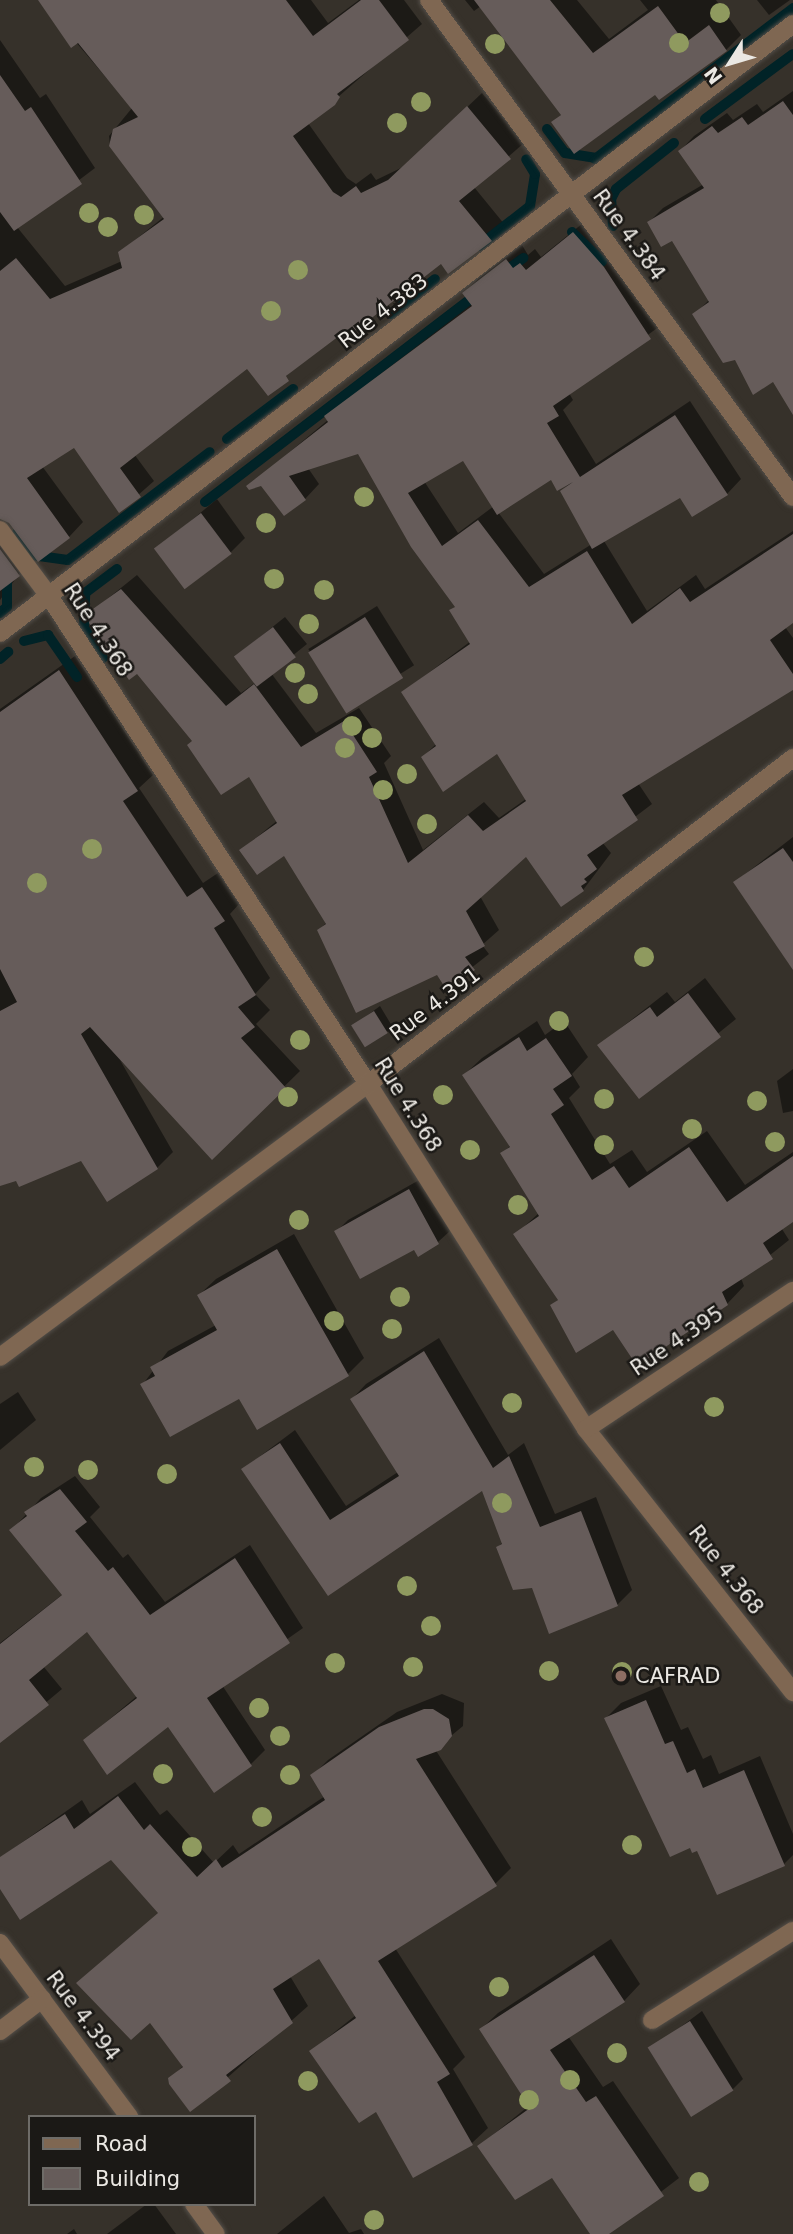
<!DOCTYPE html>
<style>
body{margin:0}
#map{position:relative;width:793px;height:2234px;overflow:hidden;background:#36312a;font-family:"DejaVu Sans",sans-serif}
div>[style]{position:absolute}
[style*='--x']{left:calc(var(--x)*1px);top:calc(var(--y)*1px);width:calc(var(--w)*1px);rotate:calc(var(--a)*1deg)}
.shadow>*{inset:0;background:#0007;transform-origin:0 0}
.stream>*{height:10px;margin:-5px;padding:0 5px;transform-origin:5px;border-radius:5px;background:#012327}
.building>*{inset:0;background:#665c5a;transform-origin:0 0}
.roads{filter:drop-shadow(0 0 2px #534e48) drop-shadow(0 0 2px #534e48)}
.minor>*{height:18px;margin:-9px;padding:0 9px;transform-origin:9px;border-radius:9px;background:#7f6752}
.trees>*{width:20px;height:20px;margin:-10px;border-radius:50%;background:#8f9a5f}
.dots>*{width:19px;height:19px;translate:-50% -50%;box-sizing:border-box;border:4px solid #1b1916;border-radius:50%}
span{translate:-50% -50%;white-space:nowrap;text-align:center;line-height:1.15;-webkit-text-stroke:5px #1b1916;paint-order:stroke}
.street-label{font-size:21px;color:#ebe8e3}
.poi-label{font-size:21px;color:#ebe8e3}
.left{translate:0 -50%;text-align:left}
.legend{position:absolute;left:28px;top:2115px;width:228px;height:91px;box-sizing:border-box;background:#1b1916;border:2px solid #6e6c68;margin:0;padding:9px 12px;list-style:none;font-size:21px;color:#ebe8e3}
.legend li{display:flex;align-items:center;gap:14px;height:35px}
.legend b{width:35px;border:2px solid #6e6c68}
.north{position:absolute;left:695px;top:28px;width:70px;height:70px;-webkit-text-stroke:5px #1b1916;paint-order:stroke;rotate:233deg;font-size:19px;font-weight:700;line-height:28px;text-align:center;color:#ebe8e3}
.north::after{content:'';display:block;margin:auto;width:24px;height:32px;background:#ebe8e3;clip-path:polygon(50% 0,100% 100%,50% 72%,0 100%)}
</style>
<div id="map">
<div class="shadow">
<div style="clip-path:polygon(40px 0,311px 0,328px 23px,359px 0,404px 0,422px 24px,308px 123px,347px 178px,356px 184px,371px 173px,376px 180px,405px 166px,482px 93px,524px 143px,474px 187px,505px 225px,491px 239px,449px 272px,441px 262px,300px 362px,269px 394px,248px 367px,134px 454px,154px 481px,120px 511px,75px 446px,42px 466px,83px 522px,69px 537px,0 486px,0 40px,40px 98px,46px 94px,95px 168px,17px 227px,65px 286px,122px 261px,120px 252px,165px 216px,110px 145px,109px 136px,132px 108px)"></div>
<div style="clip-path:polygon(465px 0,577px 0,609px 39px,648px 10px,640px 0,716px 0,741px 35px,726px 50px,655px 92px,553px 122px,562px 114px,481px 6px,474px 11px)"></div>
<div style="clip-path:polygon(757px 0,790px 0,769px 15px)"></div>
<div style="clip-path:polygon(793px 91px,793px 411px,774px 380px,737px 359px,694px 315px,710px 299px,672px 238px,649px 222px,663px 208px,704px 184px,680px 151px,694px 136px,727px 113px,733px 120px,757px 104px,763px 112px)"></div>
<div style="clip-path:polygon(evenodd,588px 219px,664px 323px,569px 393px,573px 400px,563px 410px,596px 464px,690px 401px,741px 479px,727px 494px,680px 495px,604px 541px,647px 611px,696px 575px,705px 589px,793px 531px,793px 621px,785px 627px,793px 638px,793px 687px,638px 783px,652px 804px,602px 842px,611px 853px,583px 890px,526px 854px,480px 896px,499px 930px,482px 945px,489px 954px,447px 987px,438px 972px,319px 930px,327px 922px,285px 854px,241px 850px,278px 820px,250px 774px,193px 741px,91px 612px,137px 575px,241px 693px,256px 682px,236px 656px,285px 617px,307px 644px,271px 673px,316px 733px,359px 708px,391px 756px,384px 763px,423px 850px,484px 802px,499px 818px,526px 799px,497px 751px,423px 757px,437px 743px,403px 692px,471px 641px,451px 611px,456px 606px,359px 452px,308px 468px,319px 484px,305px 499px,262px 484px,249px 486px,328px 420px,326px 416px,341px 402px,472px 303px,464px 293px,479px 278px,522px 245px,528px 255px,535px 249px,541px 257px,588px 219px,463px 459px,494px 506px,458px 533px,424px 481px,463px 459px,588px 219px,551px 478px,570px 483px,562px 491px,592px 544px,544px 574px,498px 512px,551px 478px)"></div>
<div style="clip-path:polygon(217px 499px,245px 538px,231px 552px,156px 550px)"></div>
<div style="clip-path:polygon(0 536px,25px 566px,0 600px)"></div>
<div style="left:377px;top:606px;width:70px;height:81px;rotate:58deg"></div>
<div style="clip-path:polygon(75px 656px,153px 775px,139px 788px,203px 883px,218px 873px,239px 904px,230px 914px,270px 978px,255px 994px,270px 1010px,256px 1024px,300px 1071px,212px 1157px,120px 1060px,173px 1152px,157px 1168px,0 1142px,0 709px)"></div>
<div style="clip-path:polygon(793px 837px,793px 967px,735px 882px)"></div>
<div style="clip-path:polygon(705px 978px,736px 1019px,639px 1097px,599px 1045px,667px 992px,675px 1002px)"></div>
<div style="clip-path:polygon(380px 1006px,392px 1026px,387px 1032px,353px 1026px)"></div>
<div style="clip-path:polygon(537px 1021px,545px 1035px,564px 1021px,588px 1057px,572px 1074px,580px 1087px,569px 1098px,610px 1164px,632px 1150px,647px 1172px,707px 1131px,745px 1185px,793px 1152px,793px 1221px,782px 1229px,789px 1240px,741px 1278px,744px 1286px,727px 1304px,614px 1328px,552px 1305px,559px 1299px,516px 1234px,539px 1213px,502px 1154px,511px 1145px,464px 1075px,482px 1058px)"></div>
<div style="clip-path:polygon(793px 1069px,793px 1111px,783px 1113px,777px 1081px)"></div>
<div style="clip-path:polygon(421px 1179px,450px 1231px,438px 1242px,419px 1255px,414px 1248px,336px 1232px,348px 1220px)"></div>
<div style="clip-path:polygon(294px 1234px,364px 1358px,348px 1374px,239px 1397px,143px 1384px,168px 1351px,216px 1325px,199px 1295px,216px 1279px)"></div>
<div style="clip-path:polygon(439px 1338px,508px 1455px,524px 1443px,555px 1514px,596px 1497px,632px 1590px,617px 1605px,533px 1587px,498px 1547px,503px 1542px,483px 1488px,328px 1594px,243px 1469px,295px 1430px,346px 1506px,398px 1472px,352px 1399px,366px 1384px)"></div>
<div style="clip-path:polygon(18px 1392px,36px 1420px,0 1450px,0 1404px)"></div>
<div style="clip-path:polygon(75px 1476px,100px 1507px,90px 1517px,123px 1558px,128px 1554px,165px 1602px,250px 1545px,303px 1628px,222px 1685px,265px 1750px,250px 1765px,169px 1724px,85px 1740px,137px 1696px,87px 1629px,43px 1666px,62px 1689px,0 1741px,0 1643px,63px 1594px,11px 1531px,41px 1498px)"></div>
<div style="clip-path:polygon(661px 1686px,681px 1730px,688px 1727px,703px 1759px,711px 1755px,719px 1774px,760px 1756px,793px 1834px,793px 1855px,784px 1864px,698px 1848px,606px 1718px,621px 1703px)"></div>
<div style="clip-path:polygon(442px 1694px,464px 1703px,463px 1726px,435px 1749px,511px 1868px,495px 1884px,395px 1948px,465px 2057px,453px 2069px,488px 2128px,472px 2143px,414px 2176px,376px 2110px,311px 2051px,356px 2015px,319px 1956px,290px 1976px,308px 2006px,191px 2110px,170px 2079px,184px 2065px,159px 1912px,111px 1858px,0 1886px,0 1858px,82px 1800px,90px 1814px,135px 1782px,160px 1815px,167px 1810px,214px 1863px,233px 1845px,239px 1854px,325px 1796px,312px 1776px,328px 1760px,397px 1712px)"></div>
<div style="clip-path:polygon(611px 1939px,640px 1984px,624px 2001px,568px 2036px,603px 2087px,613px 2081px,679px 2178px,606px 2234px,592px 2234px,553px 2176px,479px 2146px,530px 2105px,481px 2029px,498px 2013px)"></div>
<div style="clip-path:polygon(702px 2011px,743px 2079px,732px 2090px,651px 2049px)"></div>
<div style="clip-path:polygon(324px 2196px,349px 2233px,361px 2229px,364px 2234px,277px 2234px)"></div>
<div style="clip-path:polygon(147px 2204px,154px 2204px,176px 2234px,107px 2234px)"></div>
<div style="clip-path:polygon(74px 2229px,77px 2234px,67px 2234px)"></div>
</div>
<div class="stream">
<div style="--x:705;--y:119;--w:109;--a:-36.5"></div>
<div style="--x:547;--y:129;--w:30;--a:53"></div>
<div style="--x:565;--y:153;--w:30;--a:9"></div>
<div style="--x:595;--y:159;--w:249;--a:-37.3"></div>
<div style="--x:613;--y:226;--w:27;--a:-94"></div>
<div style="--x:611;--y:199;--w:11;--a:-63"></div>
<div style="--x:616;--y:189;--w:74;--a:-38.4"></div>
<div style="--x:572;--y:232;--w:42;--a:44"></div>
<div style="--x:479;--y:246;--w:65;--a:-38.1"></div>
<div style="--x:530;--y:206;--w:32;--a:-81"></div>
<div style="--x:535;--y:174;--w:17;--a:-121"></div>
<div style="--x:500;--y:275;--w:29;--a:-36"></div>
<div style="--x:391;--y:314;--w:56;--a:-38.5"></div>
<div style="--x:227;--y:439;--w:83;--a:-37.1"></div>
<div style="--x:205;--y:502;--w:330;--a:-37.4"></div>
<div style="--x:17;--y:533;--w:27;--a:56"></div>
<div style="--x:32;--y:555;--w:36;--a:8"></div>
<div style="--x:68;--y:560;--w:178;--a:-37.3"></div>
<div style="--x:0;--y:613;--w:9;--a:-41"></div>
<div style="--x:7;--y:607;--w:32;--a:-90"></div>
<div style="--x:24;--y:641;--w:25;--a:-14"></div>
<div style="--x:48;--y:635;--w:51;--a:55.4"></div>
<div style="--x:103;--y:658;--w:36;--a:-122"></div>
<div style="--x:84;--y:628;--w:35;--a:-88"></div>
<div style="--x:85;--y:593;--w:40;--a:-37"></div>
<div style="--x:0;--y:659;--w:11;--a:-41"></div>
</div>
<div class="building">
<div style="clip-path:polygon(38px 0,286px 0,313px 36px,361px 0,379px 0,409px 40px,337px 94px,340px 97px,335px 105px,293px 136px,333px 192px,341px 197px,356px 186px,361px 193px,388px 180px,467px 106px,511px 159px,459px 201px,492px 241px,448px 274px,441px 264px,342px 341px,339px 336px,286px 376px,289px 381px,268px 396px,247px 369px,120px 468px,141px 497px,119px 513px,74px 448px,27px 478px,70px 538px,38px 562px,9px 523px,0 519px,0 271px,16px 258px,50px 299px,122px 268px,118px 252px,164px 219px,109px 146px,113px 129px,138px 117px,78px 43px,71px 48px)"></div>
<div style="clip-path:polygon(474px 0,550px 0,593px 53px,658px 6px,685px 43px,709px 25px,727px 51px,659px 100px,655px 95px,574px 154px,551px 122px,561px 115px)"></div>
<div style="clip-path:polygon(0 75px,25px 111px,31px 107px,82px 184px,14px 231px,0 212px)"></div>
<div style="clip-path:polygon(783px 101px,793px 115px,793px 415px,773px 382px,753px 395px,735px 360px,723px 363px,692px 314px,709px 302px,672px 241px,661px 247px,647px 222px,704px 188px,678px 151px,712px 126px,718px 133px,742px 117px,748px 125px)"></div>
<div style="clip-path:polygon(573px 232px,604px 267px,651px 339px,553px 406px,559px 416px,547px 423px,580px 477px,675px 415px,728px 495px,692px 517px,680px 498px,592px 549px,560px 491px,573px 482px,557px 491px,551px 480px,497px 515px,463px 461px,408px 493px,442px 546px,478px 520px,529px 587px,587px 551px,632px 624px,680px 588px,690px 602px,793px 534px,793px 623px,770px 640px,793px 674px,793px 690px,622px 795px,638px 820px,587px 855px,597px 869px,584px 879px,587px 882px,581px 886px,584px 891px,561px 907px,526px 857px,466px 911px,485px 946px,465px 957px,475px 970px,446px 989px,437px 975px,356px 1013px,317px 930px,326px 924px,284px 856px,257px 875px,239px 850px,277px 823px,249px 777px,221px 795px,187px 745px,192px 741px,137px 674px,129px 680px,89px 623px,90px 611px,121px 589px,226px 706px,254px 684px,301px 747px,344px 721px,377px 772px,369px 777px,408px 863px,468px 815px,483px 831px,526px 801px,497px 754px,443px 792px,421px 757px,436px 746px,401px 692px,470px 644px,449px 610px,455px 607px,411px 547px,358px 454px,289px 476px,306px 500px,284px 516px,261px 486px,249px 490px,246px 486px,328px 422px,324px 416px,472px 306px,462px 293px,506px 259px,513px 268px,520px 263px,526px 270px)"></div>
<div style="left:201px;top:513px;width:51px;height:59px;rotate:53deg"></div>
<div style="clip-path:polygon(0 549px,20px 576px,0 591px)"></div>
<div style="left:365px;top:617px;width:72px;height:67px;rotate:58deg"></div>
<div style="left:273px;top:627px;width:38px;height:49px;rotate:53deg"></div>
<div style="clip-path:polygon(59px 670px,138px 791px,123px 801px,187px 897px,202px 887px,225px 921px,214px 928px,256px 995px,238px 1007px,255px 1027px,241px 1038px,286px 1088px,212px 1160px,90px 1027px,81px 1034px,158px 1169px,107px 1202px,81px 1161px,19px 1187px,16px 1181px,0 1186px,0 1011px,17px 1002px,0 969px,0 712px)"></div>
<div style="clip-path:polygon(783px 848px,793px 862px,793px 970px,733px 882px)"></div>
<div style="clip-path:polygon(688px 993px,721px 1037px,639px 1099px,597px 1045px,650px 1007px,657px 1017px)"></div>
<div style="left:374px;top:1011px;width:26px;height:27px;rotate:58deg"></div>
<div style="clip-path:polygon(519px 1037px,527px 1051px,546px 1038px,572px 1076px,553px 1089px,564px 1105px,551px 1114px,592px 1180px,614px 1166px,629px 1188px,689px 1147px,727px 1202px,793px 1156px,793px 1222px,763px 1243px,773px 1259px,722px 1292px,728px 1305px,637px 1366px,613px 1330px,576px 1353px,550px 1305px,558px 1300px,513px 1234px,539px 1216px,500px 1153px,510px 1147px,462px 1075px)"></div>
<div style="clip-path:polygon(409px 1189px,439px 1244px,418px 1257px,414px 1250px,360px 1279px,334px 1231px)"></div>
<div style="clip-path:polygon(277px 1249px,349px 1376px,257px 1430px,239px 1399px,170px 1437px,140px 1384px,155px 1376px,150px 1367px,217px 1330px,197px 1295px)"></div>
<div style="clip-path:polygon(424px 1351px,493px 1468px,509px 1456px,540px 1527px,581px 1511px,618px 1606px,549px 1634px,532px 1588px,513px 1590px,496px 1547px,502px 1544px,482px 1491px,328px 1596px,241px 1469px,280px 1443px,330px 1520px,399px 1476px,350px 1399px)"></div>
<div style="clip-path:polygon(60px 1489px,87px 1522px,75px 1531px,108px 1571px,113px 1567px,150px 1615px,235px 1558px,290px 1643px,207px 1698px,252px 1766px,214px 1793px,168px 1727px,107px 1775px,83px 1740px,137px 1698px,87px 1632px,29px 1680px,49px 1705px,0 1743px,0 1644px,62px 1595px,9px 1530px,27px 1516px,24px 1512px)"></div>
<div style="clip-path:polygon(646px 1700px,665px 1744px,673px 1741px,687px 1773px,695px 1769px,703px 1788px,744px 1770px,785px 1866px,717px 1895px,697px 1851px,692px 1853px,690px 1848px,670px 1857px,604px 1718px)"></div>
<div style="clip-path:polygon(424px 1709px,433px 1709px,449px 1719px,452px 1736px,441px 1750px,416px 1759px,497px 1886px,378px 1961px,450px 2074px,437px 2082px,473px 2145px,413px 2178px,376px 2112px,359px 2123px,309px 2051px,356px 2018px,319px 1959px,273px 1989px,293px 2023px,226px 2075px,231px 2081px,190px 2112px,169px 2084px,168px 2078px,183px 2067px,150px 2023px,131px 2040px,76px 1983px,158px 1913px,111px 1860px,20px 1920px,0 1889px,0 1857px,65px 1814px,74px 1829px,118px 1796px,144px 1830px,150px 1824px,197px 1877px,216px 1859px,222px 1868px,325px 1800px,310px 1775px,379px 1727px)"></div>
<div style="clip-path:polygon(594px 1955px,625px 2002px,550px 2050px,586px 2102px,596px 2096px,664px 2196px,609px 2234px,590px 2234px,552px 2178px,515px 2200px,477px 2146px,530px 2108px,479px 2029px)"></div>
<div style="left:690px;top:2021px;width:82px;height:50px;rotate:58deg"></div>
</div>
<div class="roads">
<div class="minor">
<div style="--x:429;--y:0;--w:616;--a:53.78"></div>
<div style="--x:0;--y:530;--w:82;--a:53.4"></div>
<div style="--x:49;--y:596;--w:583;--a:56.83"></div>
<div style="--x:368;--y:1084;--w:408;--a:57.7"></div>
<div style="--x:586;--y:1429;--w:335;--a:51.8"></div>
<div style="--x:0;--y:633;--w:1000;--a:-37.52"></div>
<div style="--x:0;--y:1357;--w:458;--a:-36.6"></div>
<div style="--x:368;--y:1084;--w:536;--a:-37.49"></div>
<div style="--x:586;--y:1429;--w:249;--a:-33.7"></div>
<div style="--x:0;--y:1943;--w:217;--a:53.4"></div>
<div style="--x:652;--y:2020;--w:167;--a:-32.3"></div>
<div style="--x:0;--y:2031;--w:53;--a:-37.3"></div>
<div style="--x:194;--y:2204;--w:37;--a:54"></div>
</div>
</div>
<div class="trees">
<div style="left:720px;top:13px"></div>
<div style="left:679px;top:43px"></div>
<div style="left:495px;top:44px"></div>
<div style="left:421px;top:102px"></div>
<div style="left:397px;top:123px"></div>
<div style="left:89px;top:213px"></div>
<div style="left:144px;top:215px"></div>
<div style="left:108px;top:227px"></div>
<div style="left:298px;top:270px"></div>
<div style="left:271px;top:311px"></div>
<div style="left:364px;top:497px"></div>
<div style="left:266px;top:523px"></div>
<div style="left:274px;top:579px"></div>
<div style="left:324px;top:590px"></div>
<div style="left:309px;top:624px"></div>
<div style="left:295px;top:673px"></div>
<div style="left:308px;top:694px"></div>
<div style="left:352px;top:726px"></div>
<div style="left:372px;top:738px"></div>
<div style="left:345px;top:748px"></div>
<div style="left:407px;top:774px"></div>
<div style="left:383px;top:790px"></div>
<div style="left:427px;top:824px"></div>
<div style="left:92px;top:849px"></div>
<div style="left:37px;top:883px"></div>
<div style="left:644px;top:957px"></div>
<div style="left:559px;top:1021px"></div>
<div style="left:300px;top:1040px"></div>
<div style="left:443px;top:1095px"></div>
<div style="left:288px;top:1097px"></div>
<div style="left:604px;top:1099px"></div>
<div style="left:757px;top:1101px"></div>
<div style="left:692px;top:1129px"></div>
<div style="left:775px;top:1142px"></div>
<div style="left:604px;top:1145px"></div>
<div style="left:470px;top:1150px"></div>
<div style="left:518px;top:1205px"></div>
<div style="left:299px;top:1220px"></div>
<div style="left:400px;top:1297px"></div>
<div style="left:334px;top:1321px"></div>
<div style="left:392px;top:1329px"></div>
<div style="left:512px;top:1403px"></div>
<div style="left:714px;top:1407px"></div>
<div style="left:34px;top:1467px"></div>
<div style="left:88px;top:1470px"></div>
<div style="left:167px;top:1474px"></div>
<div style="left:502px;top:1503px"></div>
<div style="left:407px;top:1586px"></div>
<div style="left:431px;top:1626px"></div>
<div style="left:335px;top:1663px"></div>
<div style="left:413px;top:1667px"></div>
<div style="left:549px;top:1671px"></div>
<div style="left:622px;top:1672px"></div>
<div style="left:259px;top:1708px"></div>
<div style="left:280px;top:1736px"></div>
<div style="left:163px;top:1774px"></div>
<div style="left:290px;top:1775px"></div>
<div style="left:262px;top:1817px"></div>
<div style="left:632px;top:1845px"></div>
<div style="left:192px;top:1847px"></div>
<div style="left:499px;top:1987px"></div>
<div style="left:617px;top:2053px"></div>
<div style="left:570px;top:2080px"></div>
<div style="left:308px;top:2081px"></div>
<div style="left:529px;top:2100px"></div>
<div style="left:699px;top:2182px"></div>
<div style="left:374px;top:2220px"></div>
</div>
<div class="dots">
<div style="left:621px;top:1676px;background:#8d6e63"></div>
</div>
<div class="street-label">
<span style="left:629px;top:235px;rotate:54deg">Rue 4.384</span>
<span style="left:383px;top:311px;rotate:-38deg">Rue 4.383</span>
<span style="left:98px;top:630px;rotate:57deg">Rue 4.368</span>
<span style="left:435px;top:1004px;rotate:-37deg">Rue 4.391</span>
<span style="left:408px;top:1105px;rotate:58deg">Rue 4.368</span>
<span style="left:677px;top:1341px;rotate:-34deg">Rue 4.395</span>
<span style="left:726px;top:1570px;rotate:52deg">Rue 4.368</span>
<span style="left:83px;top:2016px;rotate:53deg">Rue 4.394</span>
</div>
<div class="poi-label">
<span class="left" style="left:635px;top:1676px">CAFRAD</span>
</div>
<ul class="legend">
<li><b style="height:9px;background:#7f6752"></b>Road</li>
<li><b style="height:19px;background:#665c5a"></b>Building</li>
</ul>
<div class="north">N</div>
</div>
